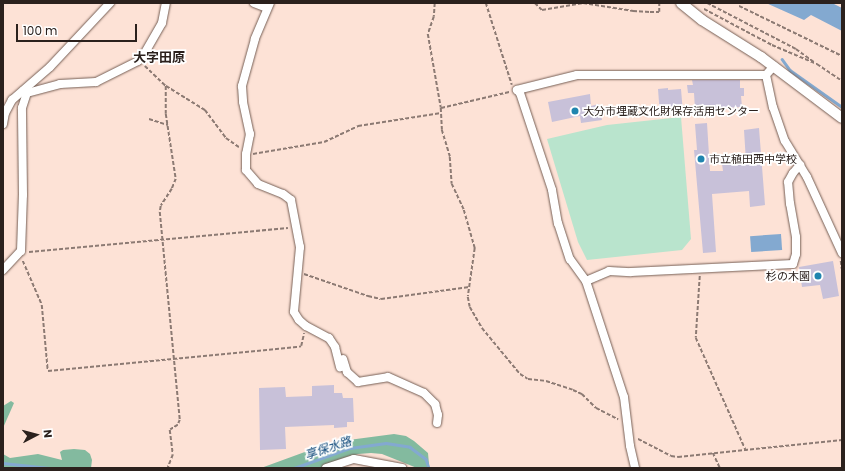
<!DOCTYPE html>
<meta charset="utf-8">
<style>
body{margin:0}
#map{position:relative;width:845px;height:471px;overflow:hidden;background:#fde2d6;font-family:Poppins,"Noto Sans JP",sans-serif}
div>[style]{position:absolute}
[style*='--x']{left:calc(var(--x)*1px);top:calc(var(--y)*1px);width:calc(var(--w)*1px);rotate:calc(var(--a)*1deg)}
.green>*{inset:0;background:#b9e4cd}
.forest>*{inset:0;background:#83ba9f}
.water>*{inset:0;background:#83a9d0;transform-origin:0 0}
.stream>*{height:2.5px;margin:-1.25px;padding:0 1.25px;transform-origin:1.25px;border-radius:1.25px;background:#83a9d0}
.building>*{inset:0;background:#c8c1d9}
.path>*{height:1.5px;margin-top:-0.75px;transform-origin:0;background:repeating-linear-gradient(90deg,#8c7a73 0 4px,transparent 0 6px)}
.roads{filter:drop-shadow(0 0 1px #765f55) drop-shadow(0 0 1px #765f55)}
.minor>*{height:8px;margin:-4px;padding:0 4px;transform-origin:4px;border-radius:4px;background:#fff}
.tertiary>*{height:10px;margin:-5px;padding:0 5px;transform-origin:5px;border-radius:5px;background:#fff}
.dots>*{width:11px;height:11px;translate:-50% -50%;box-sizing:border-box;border:2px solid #fff;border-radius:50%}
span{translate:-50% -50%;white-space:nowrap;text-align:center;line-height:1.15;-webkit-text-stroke:3.5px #fff;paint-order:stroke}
.poi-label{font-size:11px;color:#2b211d}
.left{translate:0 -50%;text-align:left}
.right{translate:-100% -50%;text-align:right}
.water-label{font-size:12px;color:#0e4879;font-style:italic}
.quarter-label{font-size:13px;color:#2b211d;font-weight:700}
.frame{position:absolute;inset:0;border:4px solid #2b211d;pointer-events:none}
.north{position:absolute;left:16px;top:415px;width:40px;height:40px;-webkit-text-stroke:3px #fff;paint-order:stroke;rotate:84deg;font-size:11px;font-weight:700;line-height:16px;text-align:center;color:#2b211d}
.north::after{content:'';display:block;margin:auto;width:14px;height:18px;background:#2b211d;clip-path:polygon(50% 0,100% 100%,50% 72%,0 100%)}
.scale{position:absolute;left:16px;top:24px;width:121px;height:18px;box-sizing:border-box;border:2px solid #2b211d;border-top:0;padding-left:5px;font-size:12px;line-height:14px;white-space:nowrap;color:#2b211d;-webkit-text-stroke:3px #fff;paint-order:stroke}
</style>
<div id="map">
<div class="green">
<div style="clip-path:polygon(681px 117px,691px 239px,682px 250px,587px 260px,578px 242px,547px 139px,607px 125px)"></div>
</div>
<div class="forest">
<div style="clip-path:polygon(11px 401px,14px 403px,3px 428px,3px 406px)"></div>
<div style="clip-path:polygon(394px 434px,406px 436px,414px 441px,428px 453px,429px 464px,427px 468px,417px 468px,382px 454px,371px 453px,358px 454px,319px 468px,261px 468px,313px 449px,341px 441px)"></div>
<div style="clip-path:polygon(74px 449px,85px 450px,90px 454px,92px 460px,91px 468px,3px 468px,3px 454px,10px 458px,38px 454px,62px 460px,60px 452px,63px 450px)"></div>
</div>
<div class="water">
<div style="clip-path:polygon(766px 3px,832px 3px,842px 8px,842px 31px,811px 15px,804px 20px)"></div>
<div style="left:781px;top:234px;width:16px;height:31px;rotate:86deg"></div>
</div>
<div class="stream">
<div style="--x:782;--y:59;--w:14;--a:54"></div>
<div style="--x:790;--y:70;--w:64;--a:35.4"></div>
<div style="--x:3;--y:463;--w:46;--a:6.2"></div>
<div style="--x:294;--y:468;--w:59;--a:-19.7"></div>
<div style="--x:350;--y:448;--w:36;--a:-8"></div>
<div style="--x:386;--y:443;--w:24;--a:9"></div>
<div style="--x:410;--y:447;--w:20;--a:37"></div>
<div style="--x:426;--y:459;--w:9;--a:72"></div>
</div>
<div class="building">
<div style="clip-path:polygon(692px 80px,740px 80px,740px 88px,744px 88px,744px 96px,741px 96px,742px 107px,695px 110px,694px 93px,688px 93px,687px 85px,693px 85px)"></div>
<div style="clip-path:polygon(668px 88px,668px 90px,681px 89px,683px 113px,660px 116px,658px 89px)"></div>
<div style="clip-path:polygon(590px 94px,591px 106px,599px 104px,602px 120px,581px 123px,580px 116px,552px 122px,548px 102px)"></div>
<div style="clip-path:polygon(707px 123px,710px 171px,723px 171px,722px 164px,746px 162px,744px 130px,759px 128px,765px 205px,750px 207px,749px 191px,712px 194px,716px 252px,703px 253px,694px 150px,697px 150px,695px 124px)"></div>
<div style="clip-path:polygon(833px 261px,839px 296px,823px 299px,820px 285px,802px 287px,799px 267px)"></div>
<div style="clip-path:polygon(334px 385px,334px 393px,342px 393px,343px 398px,353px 398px,354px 422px,347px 422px,347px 427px,334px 428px,334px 425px,285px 427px,286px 449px,260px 450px,259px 388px,285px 387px,286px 397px,312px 396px,312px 386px)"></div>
</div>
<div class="path">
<div style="--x:435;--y:3;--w:14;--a:94"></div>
<div style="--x:434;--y:17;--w:18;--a:109"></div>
<div style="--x:428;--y:34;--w:75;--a:80"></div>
<div style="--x:441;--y:108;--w:22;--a:87"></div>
<div style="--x:442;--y:130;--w:28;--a:73"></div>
<div style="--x:450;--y:157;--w:27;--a:86"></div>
<div style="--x:452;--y:184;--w:29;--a:65"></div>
<div style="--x:464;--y:210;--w:40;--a:74"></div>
<div style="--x:475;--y:248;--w:49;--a:98.1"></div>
<div style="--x:468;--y:297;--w:10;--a:79"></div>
<div style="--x:470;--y:307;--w:24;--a:60"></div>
<div style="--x:482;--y:328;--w:60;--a:50.4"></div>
<div style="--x:520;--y:374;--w:9;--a:32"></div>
<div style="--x:528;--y:379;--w:18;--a:6"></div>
<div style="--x:546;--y:381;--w:28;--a:18"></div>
<div style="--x:573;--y:390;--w:10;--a:24"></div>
<div style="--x:582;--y:394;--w:20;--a:45"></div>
<div style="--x:596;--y:408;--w:25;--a:27"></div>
<div style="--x:486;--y:3;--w:86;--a:72.4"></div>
<div style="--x:535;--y:3;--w:10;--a:45"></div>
<div style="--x:542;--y:10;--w:42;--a:-9.7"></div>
<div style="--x:583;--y:3;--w:51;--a:9.1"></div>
<div style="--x:633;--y:11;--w:17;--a:3"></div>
<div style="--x:650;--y:12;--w:9;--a:0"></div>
<div style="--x:659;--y:12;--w:9;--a:-90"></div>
<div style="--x:707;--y:3;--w:100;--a:27.3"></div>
<div style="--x:796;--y:49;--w:24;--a:36"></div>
<div style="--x:739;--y:6;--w:114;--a:25.9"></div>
<div style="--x:704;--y:9;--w:77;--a:27.9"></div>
<div style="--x:772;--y:45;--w:49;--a:22.9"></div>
<div style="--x:817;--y:64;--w:30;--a:34"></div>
<div style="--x:145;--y:66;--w:29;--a:44"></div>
<div style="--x:166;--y:86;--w:46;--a:31.6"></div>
<div style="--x:205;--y:110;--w:35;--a:53"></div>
<div style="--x:226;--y:138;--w:16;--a:35"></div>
<div style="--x:166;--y:86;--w:28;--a:90"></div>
<div style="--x:166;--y:114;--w:66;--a:81.3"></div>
<div style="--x:176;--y:179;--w:11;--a:112"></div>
<div style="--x:172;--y:189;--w:20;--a:123"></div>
<div style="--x:161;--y:206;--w:6;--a:99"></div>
<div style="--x:160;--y:212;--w:209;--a:84.5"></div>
<div style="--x:180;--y:420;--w:5;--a:112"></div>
<div style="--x:178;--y:425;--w:9;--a:148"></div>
<div style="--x:170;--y:430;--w:25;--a:83"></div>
<div style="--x:173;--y:455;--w:14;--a:111"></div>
<div style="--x:441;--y:108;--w:70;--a:-13.2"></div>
<div style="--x:149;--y:119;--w:20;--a:18"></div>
<div style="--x:253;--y:154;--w:72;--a:-9.6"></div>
<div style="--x:324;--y:142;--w:38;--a:-25"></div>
<div style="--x:358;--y:126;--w:84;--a:-8.9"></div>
<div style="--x:29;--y:252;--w:260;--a:-5.3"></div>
<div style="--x:23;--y:261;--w:48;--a:66.6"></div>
<div style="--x:42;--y:305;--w:66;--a:84.8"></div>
<div style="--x:48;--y:371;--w:252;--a:-5.5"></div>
<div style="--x:299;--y:347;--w:2;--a:-27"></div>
<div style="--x:301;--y:346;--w:13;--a:-77"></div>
<div style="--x:841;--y:261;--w:8;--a:83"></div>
<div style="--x:304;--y:274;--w:68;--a:19"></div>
<div style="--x:368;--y:296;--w:13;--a:13"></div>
<div style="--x:381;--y:299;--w:89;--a:-7.8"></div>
<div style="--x:700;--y:276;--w:62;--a:93.7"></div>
<div style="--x:696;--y:338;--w:124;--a:66.1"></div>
<div style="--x:638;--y:439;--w:37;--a:27"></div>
<div style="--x:671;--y:456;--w:7;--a:8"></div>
<div style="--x:678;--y:457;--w:165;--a:-5.9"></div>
<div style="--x:713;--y:453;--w:17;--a:65"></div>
</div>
<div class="roads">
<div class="minor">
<div style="--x:254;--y:3;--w:14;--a:21"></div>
<div style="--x:270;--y:3;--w:39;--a:113"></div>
<div style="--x:255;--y:39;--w:49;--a:105.5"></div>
<div style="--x:242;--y:86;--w:16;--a:86"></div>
<div style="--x:243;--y:102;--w:33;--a:78"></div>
<div style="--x:250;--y:134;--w:20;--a:101"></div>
<div style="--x:246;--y:154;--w:16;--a:90"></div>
<div style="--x:246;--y:170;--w:18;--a:49"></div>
<div style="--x:258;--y:184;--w:27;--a:22"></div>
<div style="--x:283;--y:194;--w:10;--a:37"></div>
<div style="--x:291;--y:200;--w:48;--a:79.2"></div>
<div style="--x:300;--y:247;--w:65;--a:95.3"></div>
<div style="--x:294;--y:312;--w:9;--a:58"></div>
<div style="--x:299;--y:320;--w:9;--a:41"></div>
<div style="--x:306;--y:326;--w:26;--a:28"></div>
<div style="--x:329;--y:338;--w:11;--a:56"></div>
<div style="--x:335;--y:347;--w:21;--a:76"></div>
<div style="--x:774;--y:66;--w:12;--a:132"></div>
<div style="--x:766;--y:75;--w:189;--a:180"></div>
<div style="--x:577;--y:75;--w:62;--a:166"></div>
<div style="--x:517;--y:90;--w:4;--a:45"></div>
<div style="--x:520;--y:93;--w:102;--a:71.7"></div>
<div style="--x:552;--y:190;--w:34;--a:80"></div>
<div style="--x:558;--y:223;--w:38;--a:72"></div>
<div style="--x:570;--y:259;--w:27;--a:54"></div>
<div style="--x:586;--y:281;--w:25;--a:-23"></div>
<div style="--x:609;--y:271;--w:22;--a:3"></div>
<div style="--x:631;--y:272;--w:162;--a:-2.8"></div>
<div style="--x:793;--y:264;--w:10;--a:-73"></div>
<div style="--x:796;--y:254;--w:17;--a:-90"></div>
<div style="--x:796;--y:237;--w:34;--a:-100"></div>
<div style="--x:790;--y:204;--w:22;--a:-95"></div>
<div style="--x:788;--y:182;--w:10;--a:-61"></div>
<div style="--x:793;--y:173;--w:11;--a:-49"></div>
<div style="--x:766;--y:75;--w:33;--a:78"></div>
<div style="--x:773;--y:107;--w:36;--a:71"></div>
<div style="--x:785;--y:141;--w:42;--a:58.6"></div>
<div style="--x:807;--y:177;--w:84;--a:65.3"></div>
<div style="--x:23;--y:91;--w:4;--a:27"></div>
<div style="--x:27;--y:93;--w:34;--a:-15"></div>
<div style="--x:60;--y:84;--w:36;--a:-3"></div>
<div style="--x:96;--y:82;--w:47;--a:-26.6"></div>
<div style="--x:138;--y:61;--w:7;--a:-45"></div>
<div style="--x:143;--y:56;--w:38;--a:-60"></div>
<div style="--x:162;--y:23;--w:20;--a:-79"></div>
<div style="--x:3;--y:124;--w:11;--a:-80"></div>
<div style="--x:5;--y:113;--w:15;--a:-62"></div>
<div style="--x:12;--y:100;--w:50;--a:-41"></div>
<div style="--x:50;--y:67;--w:88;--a:-46.8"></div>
<div style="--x:3;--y:270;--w:26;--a:-47"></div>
<div style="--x:21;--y:251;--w:56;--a:-88"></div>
<div style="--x:23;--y:195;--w:87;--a:-90.7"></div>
<div style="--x:22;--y:108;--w:16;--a:-72"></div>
<div style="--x:586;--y:281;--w:122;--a:71.9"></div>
<div style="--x:624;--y:397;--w:49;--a:83"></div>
<div style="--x:630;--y:446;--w:23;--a:77"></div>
<div style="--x:343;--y:359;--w:14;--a:73"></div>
<div style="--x:347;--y:372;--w:15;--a:42"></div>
<div style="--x:358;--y:382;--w:30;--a:-9"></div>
<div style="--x:388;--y:377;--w:39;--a:24"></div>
<div style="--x:424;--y:393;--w:16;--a:45"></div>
<div style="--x:435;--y:404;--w:11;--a:75"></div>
<div style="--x:438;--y:415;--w:8;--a:97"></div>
<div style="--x:326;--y:468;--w:29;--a:-18"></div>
<div style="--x:354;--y:459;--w:49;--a:10.6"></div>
</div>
<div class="tertiary">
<div style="--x:681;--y:3;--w:27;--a:39"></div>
<div style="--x:702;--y:20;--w:70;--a:32.1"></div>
<div style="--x:761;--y:57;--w:101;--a:37"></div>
</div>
</div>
<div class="dots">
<div style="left:575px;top:111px;background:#2085af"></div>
<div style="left:701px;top:159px;background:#2085af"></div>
<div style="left:818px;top:276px;background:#2085af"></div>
</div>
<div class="poi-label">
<span class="left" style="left:583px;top:111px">大分市埋蔵文化財保存活用センター</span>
<span class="left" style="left:709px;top:159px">市立稙田西中学校</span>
<span class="right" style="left:810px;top:276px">杉の木園</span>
</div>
<div class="water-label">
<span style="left:328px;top:448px;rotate:-18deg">享保水路</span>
</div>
<div class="quarter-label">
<span style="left:159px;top:58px">大字田原</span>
</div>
<div class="frame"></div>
<div class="north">N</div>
<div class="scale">100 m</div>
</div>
